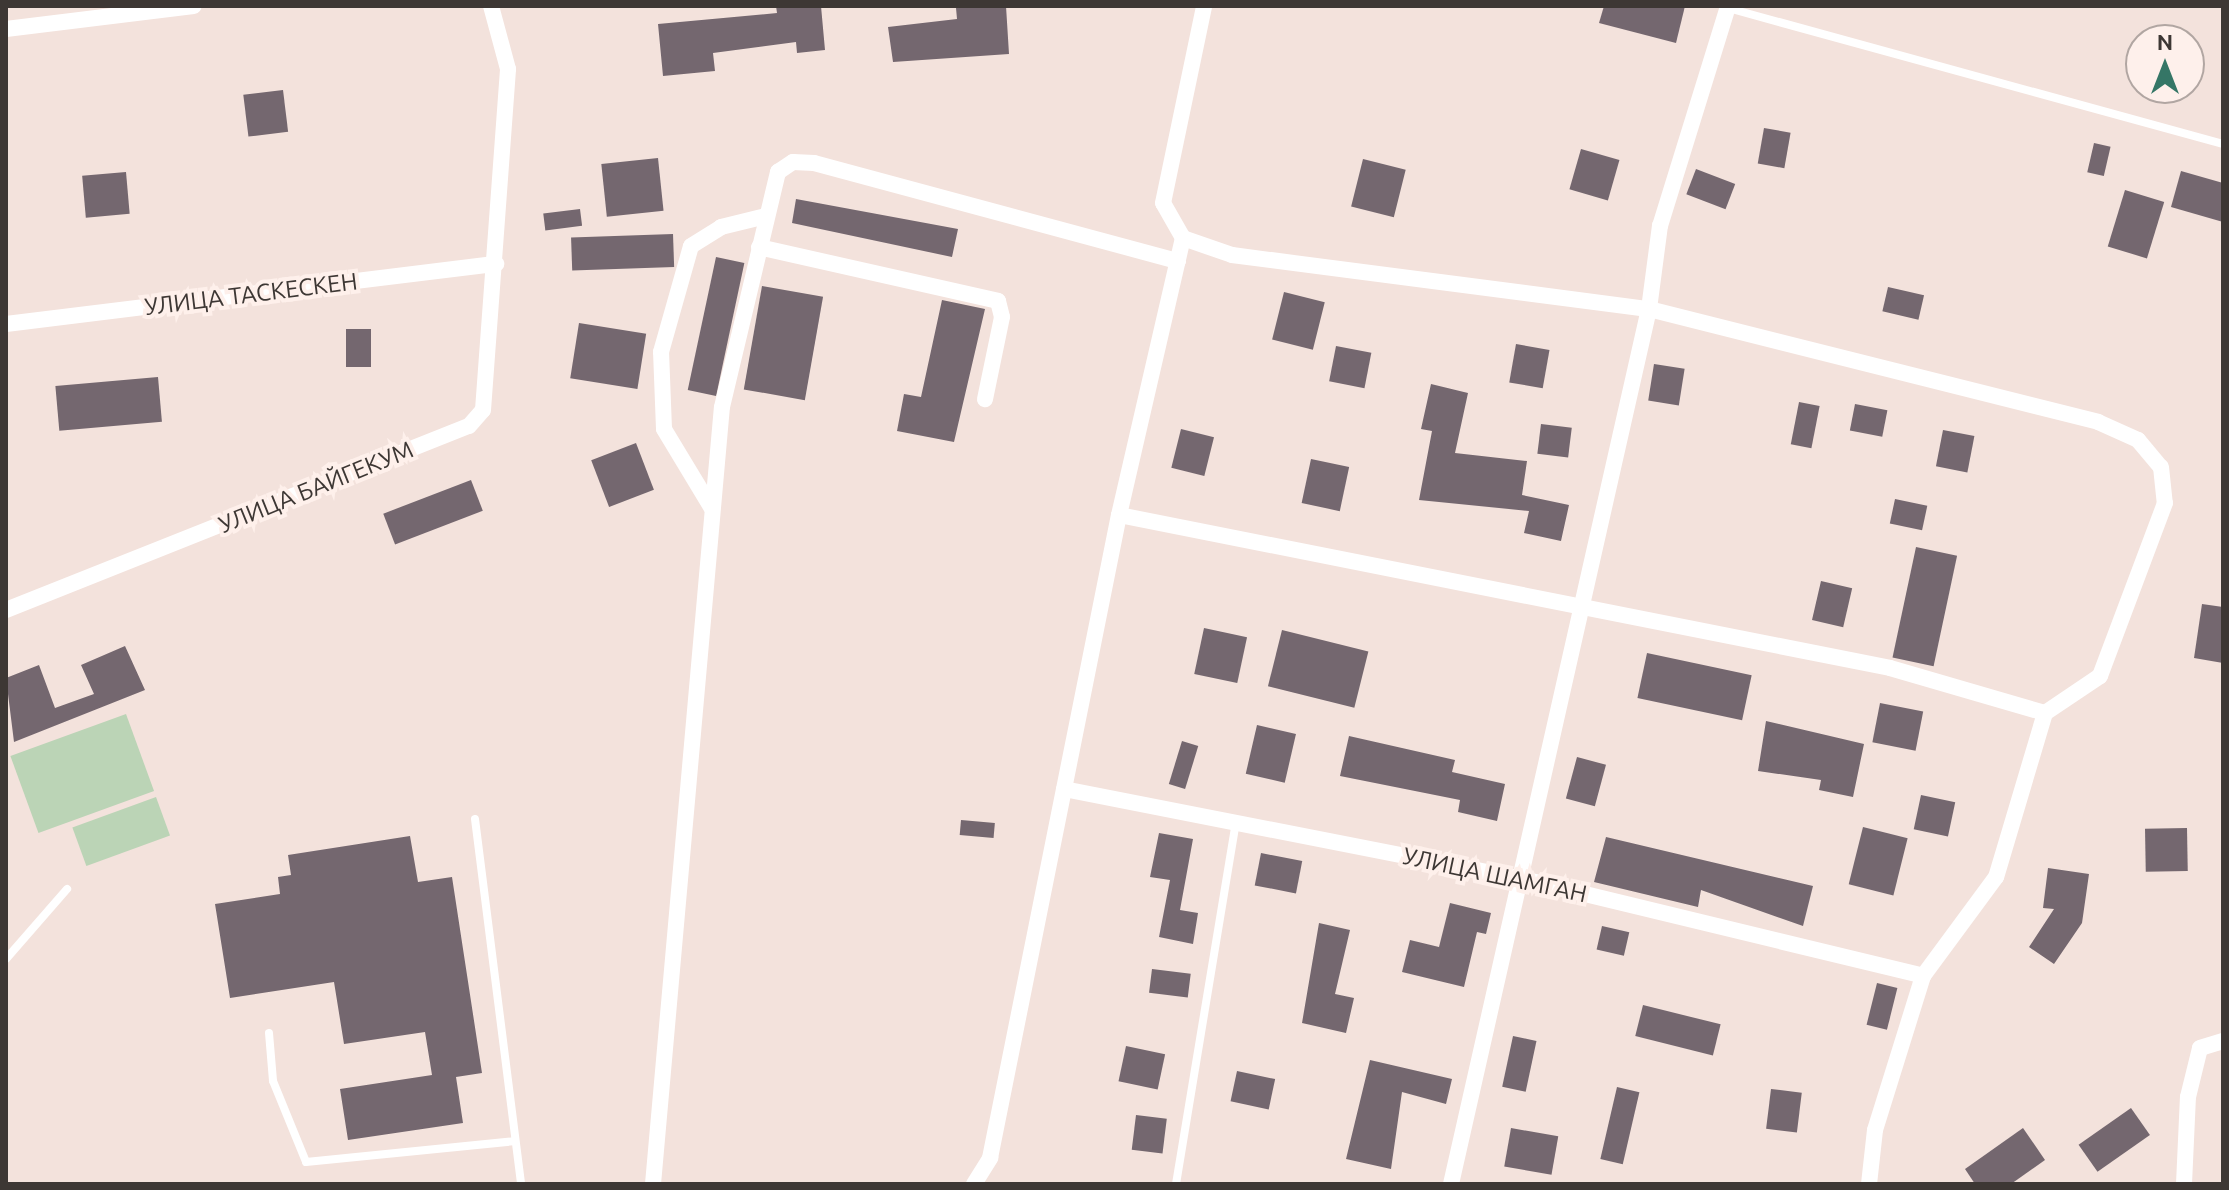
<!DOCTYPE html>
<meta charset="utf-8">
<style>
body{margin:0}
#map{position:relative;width:2229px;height:1190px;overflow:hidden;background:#f3e2dc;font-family:Ubuntu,sans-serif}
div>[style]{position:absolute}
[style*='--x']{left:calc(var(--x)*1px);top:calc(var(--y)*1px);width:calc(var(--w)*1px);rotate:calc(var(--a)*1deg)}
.green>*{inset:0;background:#bbd4b6;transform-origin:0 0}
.building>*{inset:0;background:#74676f;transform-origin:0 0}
.lane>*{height:8px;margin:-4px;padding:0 4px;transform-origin:4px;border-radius:4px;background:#fff}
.street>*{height:16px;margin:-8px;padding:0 8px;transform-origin:8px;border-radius:8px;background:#fff}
span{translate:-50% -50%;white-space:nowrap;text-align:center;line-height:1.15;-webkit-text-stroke:8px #fef0eb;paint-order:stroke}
.street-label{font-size:24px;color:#3d3734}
.frame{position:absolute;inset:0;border:8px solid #3d3734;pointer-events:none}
.north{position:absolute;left:2125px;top:24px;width:80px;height:80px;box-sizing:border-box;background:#fef0eb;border:2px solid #b1a6a2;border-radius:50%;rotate:0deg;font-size:22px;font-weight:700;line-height:32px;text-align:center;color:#3d3734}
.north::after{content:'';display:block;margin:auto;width:28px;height:36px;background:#357666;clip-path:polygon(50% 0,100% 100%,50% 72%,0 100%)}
</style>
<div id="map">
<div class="green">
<div style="left:126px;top:714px;width:82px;height:123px;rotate:70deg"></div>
<div style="left:156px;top:797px;width:41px;height:89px;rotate:70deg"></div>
</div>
<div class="building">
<div style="clip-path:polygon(776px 6px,821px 6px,825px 50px,797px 53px,796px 42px,713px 53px,715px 71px,663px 76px,658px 24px,777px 13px)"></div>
<div style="clip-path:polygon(1006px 6px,1009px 54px,893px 62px,888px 27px,957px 19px,956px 8px)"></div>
<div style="clip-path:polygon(1604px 6px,1685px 6px,1676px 43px,1599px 23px)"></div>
<div style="left:283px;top:90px;width:42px;height:40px;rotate:83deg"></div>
<div style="left:1764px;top:128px;width:27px;height:36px;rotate:10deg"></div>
<div style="left:2094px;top:143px;width:17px;height:30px;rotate:13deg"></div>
<div style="left:1581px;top:149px;width:40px;height:42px;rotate:16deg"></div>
<div style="left:658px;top:158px;width:53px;height:57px;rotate:84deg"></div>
<div style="left:1363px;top:159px;width:44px;height:49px;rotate:14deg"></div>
<div style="left:1696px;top:169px;width:42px;height:27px;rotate:21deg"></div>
<div style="clip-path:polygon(2181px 171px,2223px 183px,2223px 222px,2171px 207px)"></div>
<div style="left:126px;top:172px;width:42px;height:44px;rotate:85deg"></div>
<div style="left:2125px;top:190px;width:41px;height:59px;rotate:17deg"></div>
<div style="clip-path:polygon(796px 199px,958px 229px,952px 257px,792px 223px)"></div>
<div style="left:580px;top:209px;width:17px;height:37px;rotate:83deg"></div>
<div style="left:673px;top:234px;width:33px;height:102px;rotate:88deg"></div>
<div style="left:716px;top:257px;width:29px;height:136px;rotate:12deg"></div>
<div style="left:762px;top:286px;width:62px;height:105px;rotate:10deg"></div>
<div style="left:1888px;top:287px;width:37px;height:25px;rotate:13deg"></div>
<div style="left:1284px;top:292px;width:42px;height:49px;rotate:14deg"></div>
<div style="clip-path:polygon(942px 300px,985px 309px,954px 442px,897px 431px,904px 394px,921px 397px)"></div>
<div style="left:579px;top:323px;width:68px;height:56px;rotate:9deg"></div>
<div style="left:346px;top:329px;width:25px;height:38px"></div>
<div style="left:1516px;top:344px;width:34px;height:39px;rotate:10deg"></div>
<div style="left:1336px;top:346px;width:36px;height:36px;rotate:11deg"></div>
<div style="left:1654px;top:364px;width:31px;height:37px;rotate:9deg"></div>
<div style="left:158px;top:377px;width:45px;height:103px;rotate:85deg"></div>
<div style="clip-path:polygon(1431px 384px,1468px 393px,1455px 453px,1527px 461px,1522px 495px,1569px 505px,1561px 541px,1524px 533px,1529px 511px,1419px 500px,1432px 431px,1421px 429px)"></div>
<div style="left:1799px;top:402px;width:21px;height:43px;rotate:11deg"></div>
<div style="left:1855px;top:404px;width:33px;height:27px;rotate:11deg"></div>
<div style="left:1541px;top:424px;width:31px;height:30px;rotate:7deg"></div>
<div style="left:1181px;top:429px;width:34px;height:40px;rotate:14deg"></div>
<div style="left:1943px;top:430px;width:32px;height:37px;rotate:11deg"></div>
<div style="left:636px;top:443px;width:50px;height:48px;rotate:69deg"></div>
<div style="left:1311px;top:459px;width:39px;height:45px;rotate:12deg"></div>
<div style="left:471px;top:480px;width:33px;height:94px;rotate:69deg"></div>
<div style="left:1895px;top:499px;width:33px;height:25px;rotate:12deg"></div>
<div style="left:1916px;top:547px;width:42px;height:113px;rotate:12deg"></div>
<div style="left:1821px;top:581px;width:32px;height:40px;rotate:13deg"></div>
<div style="clip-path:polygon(2202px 604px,2223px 607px,2223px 663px,2194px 658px)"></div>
<div style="left:1204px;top:628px;width:44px;height:47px;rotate:12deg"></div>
<div style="left:1282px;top:630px;width:89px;height:58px;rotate:14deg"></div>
<div style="clip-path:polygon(125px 646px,145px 690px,14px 742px,6px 678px,39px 665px,55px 708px,94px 694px,81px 665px)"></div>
<div style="left:1647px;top:653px;width:107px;height:46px;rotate:12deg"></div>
<div style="left:1880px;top:703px;width:44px;height:40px;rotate:11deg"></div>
<div style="clip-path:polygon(1766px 721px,1864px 744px,1853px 797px,1819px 790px,1821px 780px,1758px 771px)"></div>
<div style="left:1257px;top:725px;width:40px;height:50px;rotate:13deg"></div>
<div style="clip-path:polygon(1349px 736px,1455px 760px,1452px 772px,1505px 784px,1497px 821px,1458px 812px,1460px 800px,1340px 776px)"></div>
<div style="left:1182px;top:741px;width:17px;height:45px;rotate:17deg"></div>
<div style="left:1577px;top:757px;width:30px;height:43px;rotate:15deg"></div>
<div style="left:1921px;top:795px;width:35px;height:35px;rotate:12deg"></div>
<div style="left:961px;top:820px;width:34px;height:15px;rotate:5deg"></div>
<div style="left:1863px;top:827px;width:46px;height:59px;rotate:14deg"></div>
<div style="left:2187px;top:828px;width:43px;height:42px;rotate:89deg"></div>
<div style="clip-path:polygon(1159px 833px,1193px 839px,1180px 910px,1198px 913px,1193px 944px,1159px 937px,1170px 880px,1150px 877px)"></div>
<div style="clip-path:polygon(410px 836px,418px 882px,452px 877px,482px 1073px,456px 1077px,463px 1123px,348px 1140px,340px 1089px,432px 1075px,425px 1032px,344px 1044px,334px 982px,230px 998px,215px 904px,280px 894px,278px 877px,291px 875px,288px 855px)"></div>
<div style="clip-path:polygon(1606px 837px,1813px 886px,1803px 926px,1701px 890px,1698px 907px,1594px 882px)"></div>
<div style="left:1261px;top:853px;width:42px;height:33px;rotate:11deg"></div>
<div style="clip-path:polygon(2048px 868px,2089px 874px,2082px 923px,2054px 964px,2029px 947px,2054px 909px,2043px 908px)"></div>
<div style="clip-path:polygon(1450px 903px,1491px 913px,1486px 934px,1477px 932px,1464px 987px,1402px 972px,1410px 940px,1439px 947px)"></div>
<div style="clip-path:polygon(1319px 923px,1350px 930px,1335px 994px,1354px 998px,1346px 1033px,1302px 1023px)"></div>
<div style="left:1602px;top:926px;width:28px;height:24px;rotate:13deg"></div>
<div style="left:1152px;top:969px;width:39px;height:24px;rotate:7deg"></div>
<div style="left:1877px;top:983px;width:21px;height:43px;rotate:14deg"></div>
<div style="left:1643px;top:1005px;width:80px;height:32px;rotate:14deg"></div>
<div style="left:1513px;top:1036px;width:24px;height:52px;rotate:12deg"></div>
<div style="left:1126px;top:1046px;width:40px;height:36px;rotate:12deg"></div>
<div style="clip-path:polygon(1370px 1060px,1452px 1079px,1446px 1104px,1402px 1092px,1391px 1169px,1346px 1159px)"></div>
<div style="left:1237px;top:1071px;width:39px;height:31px;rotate:12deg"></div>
<div style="left:1617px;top:1087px;width:23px;height:74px;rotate:13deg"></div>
<div style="left:1771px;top:1089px;width:31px;height:40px;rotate:7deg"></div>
<div style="left:2131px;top:1108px;width:33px;height:64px;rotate:55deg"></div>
<div style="left:1136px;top:1115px;width:31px;height:35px;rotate:7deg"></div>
<div style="left:1511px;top:1128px;width:48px;height:39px;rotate:10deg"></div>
<div style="clip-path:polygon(2023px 1128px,2045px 1160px,2011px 1184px,1975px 1184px,1965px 1169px)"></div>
</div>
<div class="lane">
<div style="--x:1728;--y:8;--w:513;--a:15.36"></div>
<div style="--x:475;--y:819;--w:368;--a:82.8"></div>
<div style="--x:6;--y:959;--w:93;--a:-48.9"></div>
<div style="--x:269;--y:1033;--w:48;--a:85.2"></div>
<div style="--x:273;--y:1081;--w:87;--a:67.8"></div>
<div style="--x:306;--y:1162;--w:210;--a:-5.7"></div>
<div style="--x:1176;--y:1184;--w:366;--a:-80.6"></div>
</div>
<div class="street">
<div style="--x:6;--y:29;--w:189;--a:-7"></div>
<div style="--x:1183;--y:238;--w:52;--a:19.1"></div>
<div style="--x:1232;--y:255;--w:420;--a:7.4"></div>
<div style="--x:1649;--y:309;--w:463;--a:14.1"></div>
<div style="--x:2098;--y:422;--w:44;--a:24.2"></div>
<div style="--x:2138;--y:440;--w:35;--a:50"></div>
<div style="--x:2161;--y:467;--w:36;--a:84"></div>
<div style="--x:2165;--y:503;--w:185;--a:110.6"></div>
<div style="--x:2100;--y:676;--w:66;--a:146.1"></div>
<div style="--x:759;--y:247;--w:245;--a:12.7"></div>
<div style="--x:998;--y:301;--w:16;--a:76"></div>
<div style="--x:1002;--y:317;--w:84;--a:101.7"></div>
<div style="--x:6;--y:324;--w:494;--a:-7"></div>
<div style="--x:711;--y:507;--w:91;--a:-121.1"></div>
<div style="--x:664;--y:429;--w:77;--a:-92.2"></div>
<div style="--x:661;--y:352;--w:110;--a:-74.2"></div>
<div style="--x:691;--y:246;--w:36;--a:-32"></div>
<div style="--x:721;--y:227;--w:46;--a:-13.7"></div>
<div style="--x:1119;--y:515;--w:786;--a:11.22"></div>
<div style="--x:1890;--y:668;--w:161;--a:16.2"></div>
<div style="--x:2045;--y:713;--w:171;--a:106.6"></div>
<div style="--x:1996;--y:877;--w:123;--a:126.4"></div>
<div style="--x:1923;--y:976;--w:161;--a:107.3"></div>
<div style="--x:1875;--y:1130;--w:54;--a:96.3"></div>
<div style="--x:6;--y:610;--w:498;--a:-21.7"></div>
<div style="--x:469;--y:426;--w:21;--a:-49"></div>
<div style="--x:483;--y:410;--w:342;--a:-85.8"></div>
<div style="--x:508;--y:69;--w:65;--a:-105.1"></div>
<div style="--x:1064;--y:789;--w:464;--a:11.1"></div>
<div style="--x:1519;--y:878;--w:416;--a:13.6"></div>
<div style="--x:653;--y:1184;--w:780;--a:-84.93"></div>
<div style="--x:722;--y:407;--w:242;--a:-76.6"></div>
<div style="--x:778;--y:172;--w:18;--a:-34"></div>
<div style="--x:793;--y:162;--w:21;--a:3"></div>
<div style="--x:814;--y:163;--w:377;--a:15.1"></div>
<div style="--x:974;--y:1184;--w:31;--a:-58"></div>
<div style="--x:990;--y:1158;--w:656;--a:-78.66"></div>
<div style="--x:1119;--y:515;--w:284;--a:-77"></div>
<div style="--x:1183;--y:238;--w:40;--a:-119.7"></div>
<div style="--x:1163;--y:203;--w:201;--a:-78.2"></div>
<div style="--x:1451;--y:1184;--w:897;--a:-77.25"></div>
<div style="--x:1649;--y:309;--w:84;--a:-82.5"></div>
<div style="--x:1660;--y:226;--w:230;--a:-72.8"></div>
<div style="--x:2184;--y:1184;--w:87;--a:-87.4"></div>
<div style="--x:2188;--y:1097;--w:50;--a:-76.2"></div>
<div style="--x:2200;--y:1048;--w:24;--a:-17"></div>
</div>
<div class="street-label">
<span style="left:251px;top:294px;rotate:-7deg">УЛИЦА ТАСКЕСКЕН</span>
<span style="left:316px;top:487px;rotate:-22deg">УЛИЦА БАЙГЕКУМ</span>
<span style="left:1495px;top:875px;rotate:12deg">УЛИЦА ШАМГАН</span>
</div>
<div class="frame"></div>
<div class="north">N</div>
</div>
